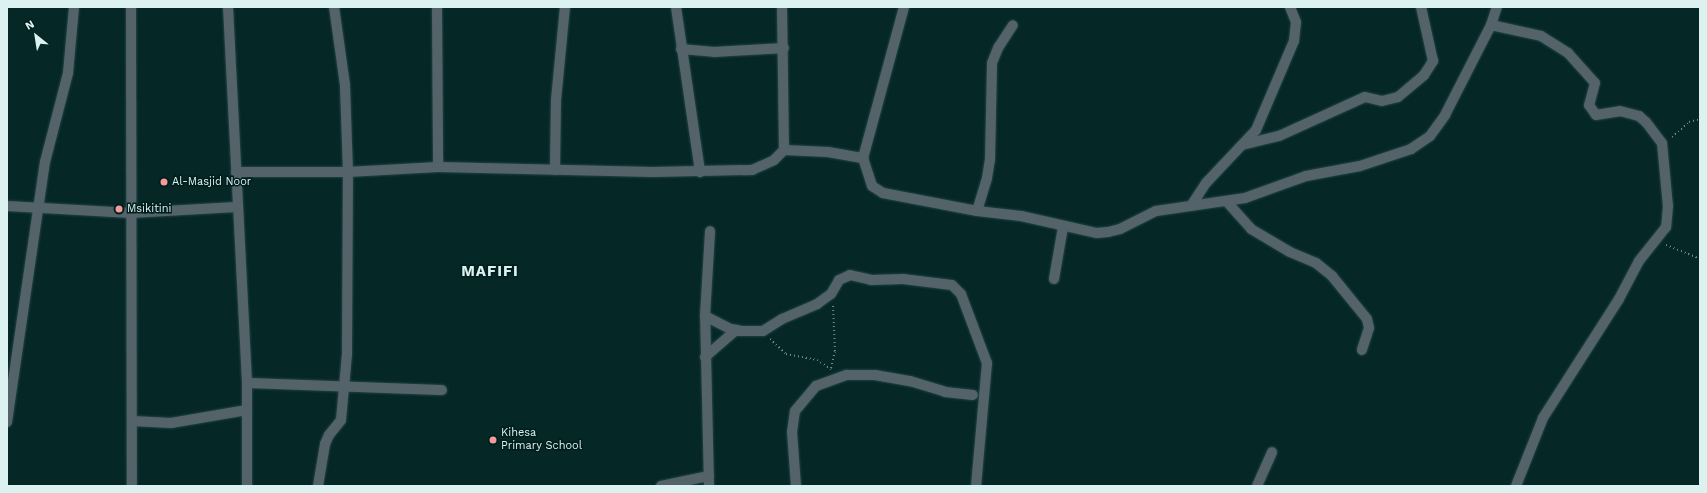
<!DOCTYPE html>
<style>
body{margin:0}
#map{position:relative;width:1707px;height:493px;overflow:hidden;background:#052827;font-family:"Work Sans",sans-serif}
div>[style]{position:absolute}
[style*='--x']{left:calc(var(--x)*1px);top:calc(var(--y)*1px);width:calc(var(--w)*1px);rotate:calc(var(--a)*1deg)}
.path>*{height:2px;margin-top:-1px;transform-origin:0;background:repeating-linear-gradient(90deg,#6e8b8a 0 1px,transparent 0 4px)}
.roads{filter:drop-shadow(0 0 1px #234443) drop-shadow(0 0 1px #234443)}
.minor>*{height:10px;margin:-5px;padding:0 5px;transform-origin:5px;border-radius:5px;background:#54636a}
.dots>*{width:11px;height:11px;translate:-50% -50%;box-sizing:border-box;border:2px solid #001e1d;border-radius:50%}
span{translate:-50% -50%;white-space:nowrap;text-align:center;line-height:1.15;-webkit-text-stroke:3px #001e1d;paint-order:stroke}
.poi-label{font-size:11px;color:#dbf2f0}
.left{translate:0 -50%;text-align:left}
.district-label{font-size:15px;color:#dbf2f0;font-weight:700;letter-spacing:1px}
.frame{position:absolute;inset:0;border:8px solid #dbf2f0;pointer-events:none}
.north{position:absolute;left:16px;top:16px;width:40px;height:40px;-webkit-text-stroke:3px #001e1d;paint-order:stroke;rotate:330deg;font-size:11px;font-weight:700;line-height:16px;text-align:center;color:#dbf2f0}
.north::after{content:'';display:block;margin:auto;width:14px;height:18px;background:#dbf2f0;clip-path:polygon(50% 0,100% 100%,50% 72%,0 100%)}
</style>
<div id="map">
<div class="path">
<div style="--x:1672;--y:137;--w:23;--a:-41"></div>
<div style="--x:1689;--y:122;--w:11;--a:-15"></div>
<div style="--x:1666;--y:245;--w:37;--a:22"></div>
<div style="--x:770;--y:339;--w:22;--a:43"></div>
<div style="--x:786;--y:354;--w:32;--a:11"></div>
<div style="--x:817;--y:360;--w:17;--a:33"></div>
<div style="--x:831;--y:368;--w:17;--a:-77"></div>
<div style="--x:835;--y:351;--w:46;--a:-92.5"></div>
</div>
<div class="roads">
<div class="minor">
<div style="--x:131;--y:7;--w:479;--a:89.9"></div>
<div style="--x:228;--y:7;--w:376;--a:87.1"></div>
<div style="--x:247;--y:383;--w:103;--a:90"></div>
<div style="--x:437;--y:7;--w:160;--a:89.6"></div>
<div style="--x:676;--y:7;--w:167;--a:81.7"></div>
<div style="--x:1491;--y:25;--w:51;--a:12.4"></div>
<div style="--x:1541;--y:36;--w:32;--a:32"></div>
<div style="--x:1568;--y:53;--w:40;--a:48"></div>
<div style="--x:1595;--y:83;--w:23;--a:105"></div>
<div style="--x:1589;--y:105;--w:12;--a:55"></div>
<div style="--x:1596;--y:115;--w:24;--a:-9"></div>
<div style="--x:1620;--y:111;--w:20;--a:15"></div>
<div style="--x:1639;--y:116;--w:9;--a:41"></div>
<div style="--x:1646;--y:122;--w:26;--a:53"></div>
<div style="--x:1662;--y:143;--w:63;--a:84.6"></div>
<div style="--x:1668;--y:206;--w:21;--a:95"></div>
<div style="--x:1666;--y:227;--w:43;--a:128.5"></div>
<div style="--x:1639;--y:261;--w:43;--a:117.8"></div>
<div style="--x:1619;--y:299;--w:141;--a:122.6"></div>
<div style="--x:1543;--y:418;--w:73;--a:111.7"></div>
<div style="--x:681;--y:49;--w:33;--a:5"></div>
<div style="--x:714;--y:52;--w:70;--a:-3.3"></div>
<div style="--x:1242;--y:145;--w:38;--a:-14"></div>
<div style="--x:1279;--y:136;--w:94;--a:-24.4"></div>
<div style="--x:1365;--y:97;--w:17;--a:13"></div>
<div style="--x:1382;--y:101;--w:16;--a:-14"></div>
<div style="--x:1398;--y:97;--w:34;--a:-40"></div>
<div style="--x:1424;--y:75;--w:17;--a:-57"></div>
<div style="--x:1433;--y:61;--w:55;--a:-102.5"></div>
<div style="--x:784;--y:150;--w:44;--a:2.6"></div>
<div style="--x:828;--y:152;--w:36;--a:10"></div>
<div style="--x:863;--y:158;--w:29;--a:72"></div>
<div style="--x:872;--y:186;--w:13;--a:32"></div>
<div style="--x:883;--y:193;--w:96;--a:10.8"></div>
<div style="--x:977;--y:211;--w:44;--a:6.5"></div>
<div style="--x:1021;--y:216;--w:78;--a:12.6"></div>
<div style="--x:1097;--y:233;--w:11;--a:-5"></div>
<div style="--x:1108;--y:232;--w:12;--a:-14"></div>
<div style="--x:1120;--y:229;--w:40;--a:-26.6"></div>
<div style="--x:1156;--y:211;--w:90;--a:-8.3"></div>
<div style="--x:1245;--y:198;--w:65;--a:-19.8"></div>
<div style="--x:1306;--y:176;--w:55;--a:-10.5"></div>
<div style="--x:1360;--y:166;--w:54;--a:-18.4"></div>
<div style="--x:1411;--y:149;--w:23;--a:-34"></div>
<div style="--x:1430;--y:136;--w:26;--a:-54"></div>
<div style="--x:1445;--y:115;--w:101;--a:-62.9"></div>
<div style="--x:1491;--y:25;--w:19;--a:-72"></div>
<div style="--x:863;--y:158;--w:156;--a:-74.8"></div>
<div style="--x:555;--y:170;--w:70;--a:-89.2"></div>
<div style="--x:556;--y:100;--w:93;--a:-84.5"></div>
<div style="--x:236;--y:172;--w:112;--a:0"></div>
<div style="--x:348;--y:172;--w:90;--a:-3.2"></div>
<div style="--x:438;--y:167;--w:215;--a:1.3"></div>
<div style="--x:653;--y:172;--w:99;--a:-1.2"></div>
<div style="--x:752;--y:170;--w:24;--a:-24"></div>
<div style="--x:774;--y:160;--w:14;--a:-45"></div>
<div style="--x:784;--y:150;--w:143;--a:-90.8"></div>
<div style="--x:1227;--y:202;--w:36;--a:48"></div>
<div style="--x:1251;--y:229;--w:45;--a:30.5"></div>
<div style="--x:1290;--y:252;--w:28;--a:23"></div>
<div style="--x:1316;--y:263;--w:21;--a:39"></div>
<div style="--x:1332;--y:276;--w:55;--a:50.9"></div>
<div style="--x:1367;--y:319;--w:9;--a:77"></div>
<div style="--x:1369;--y:328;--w:23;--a:108"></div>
<div style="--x:7;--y:206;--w:124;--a:3.2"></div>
<div style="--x:131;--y:213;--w:105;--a:-3.3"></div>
<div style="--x:1191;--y:206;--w:27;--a:-57"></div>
<div style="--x:1206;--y:183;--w:73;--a:-46.7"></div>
<div style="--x:1256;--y:130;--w:97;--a:-66.9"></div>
<div style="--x:1294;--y:41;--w:19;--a:-84"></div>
<div style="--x:1296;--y:22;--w:16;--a:-112"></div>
<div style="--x:977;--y:211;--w:34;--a:-73"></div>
<div style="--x:987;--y:178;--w:18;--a:-81"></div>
<div style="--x:990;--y:160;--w:97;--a:-88.8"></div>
<div style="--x:992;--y:63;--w:16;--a:-68"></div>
<div style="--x:998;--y:48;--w:27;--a:-57"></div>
<div style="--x:1054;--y:279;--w:53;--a:-80.2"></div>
<div style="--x:705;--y:316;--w:28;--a:27"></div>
<div style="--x:730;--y:329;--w:8;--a:7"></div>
<div style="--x:705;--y:357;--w:40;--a:-41"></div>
<div style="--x:735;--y:331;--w:28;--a:0"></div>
<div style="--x:763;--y:331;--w:22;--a:-32"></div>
<div style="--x:782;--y:319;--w:38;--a:-23"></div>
<div style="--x:817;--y:304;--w:17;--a:-36"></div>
<div style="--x:831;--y:294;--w:16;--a:-60"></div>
<div style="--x:839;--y:280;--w:12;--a:-24"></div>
<div style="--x:850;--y:275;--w:22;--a:13"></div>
<div style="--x:871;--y:280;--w:32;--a:-2"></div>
<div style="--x:903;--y:279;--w:49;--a:7"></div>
<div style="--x:952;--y:285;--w:13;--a:45"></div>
<div style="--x:961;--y:294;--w:74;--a:69.4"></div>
<div style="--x:987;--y:363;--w:123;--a:95.1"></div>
<div style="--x:247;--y:383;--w:195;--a:2.1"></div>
<div style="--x:132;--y:421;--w:39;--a:3"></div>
<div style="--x:171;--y:423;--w:77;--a:-9.7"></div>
<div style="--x:7;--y:422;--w:263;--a:-81.7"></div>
<div style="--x:45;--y:162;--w:92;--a:-75.5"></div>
<div style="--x:68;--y:73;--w:66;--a:-84.8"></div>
<div style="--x:318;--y:486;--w:43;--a:-80.5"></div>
<div style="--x:325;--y:444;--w:10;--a:-66"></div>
<div style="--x:329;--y:435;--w:19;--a:-51"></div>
<div style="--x:341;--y:420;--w:66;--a:-84.8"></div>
<div style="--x:347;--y:354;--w:182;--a:-89.7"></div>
<div style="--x:348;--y:172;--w:87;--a:-92"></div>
<div style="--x:345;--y:85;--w:79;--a:-98"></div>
<div style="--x:661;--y:486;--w:49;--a:-11.8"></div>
<div style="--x:709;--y:486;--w:170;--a:-91.3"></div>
<div style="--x:705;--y:316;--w:85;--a:-86.6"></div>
<div style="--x:796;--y:486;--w:54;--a:-94.2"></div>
<div style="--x:792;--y:432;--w:21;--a:-82"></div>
<div style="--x:795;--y:411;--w:33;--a:-50"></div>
<div style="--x:816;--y:386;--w:33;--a:-20"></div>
<div style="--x:847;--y:375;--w:28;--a:0"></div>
<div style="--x:875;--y:375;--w:36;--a:10"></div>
<div style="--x:910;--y:381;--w:37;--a:17"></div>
<div style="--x:945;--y:392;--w:28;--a:6"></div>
<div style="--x:1257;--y:486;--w:37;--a:-66"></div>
</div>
</div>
<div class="dots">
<div style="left:164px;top:182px;background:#f59b9b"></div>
<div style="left:119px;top:209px;background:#f59b9b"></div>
<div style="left:493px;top:440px;background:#f59b9b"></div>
</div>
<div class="poi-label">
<span class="left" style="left:172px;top:182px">Al-Masjid Noor</span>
<span class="left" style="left:127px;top:209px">Msikitini</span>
<span class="left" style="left:501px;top:440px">Kihesa<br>Primary School</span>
</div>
<div class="district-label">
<span style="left:490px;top:272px">MAFIFI</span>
</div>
<div class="frame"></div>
<div class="north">N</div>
</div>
